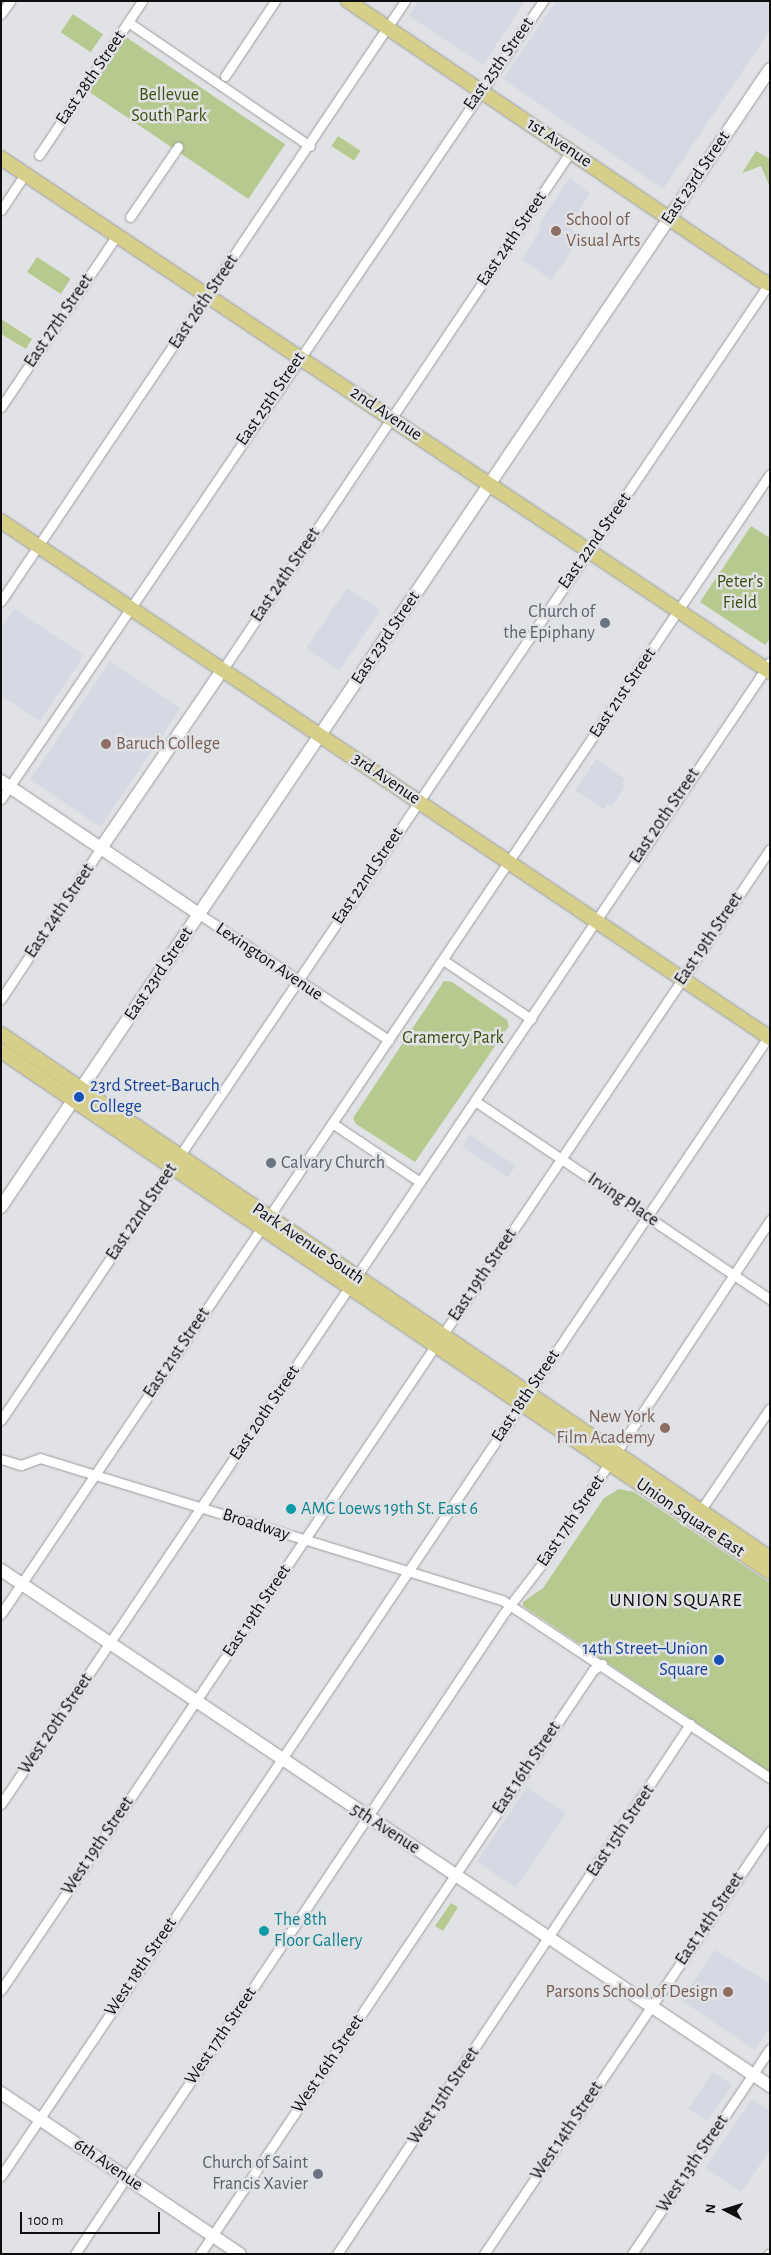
<!DOCTYPE html>
<meta charset="utf-8">
<style>
body{margin:0}
#map{position:relative;width:771px;height:2255px;overflow:hidden;background:#e1e2e5;font-family:"Alegreya Sans",sans-serif}
div>[style]{position:absolute}
[style*='--x']{left:calc(var(--x)*1px);top:calc(var(--y)*1px);width:calc(var(--w)*1px);rotate:calc(var(--a)*1deg)}
.built>*{inset:0;background:#d6d8e3;transform-origin:0 0}
.green>*{inset:0;background:#b6c98e;transform-origin:0 0}
.roads{filter:drop-shadow(0 0 1px #9b9b9e) drop-shadow(0 0 1px #9b9b9e)}
.street>*{height:9px;margin:-4.5px;padding:0 4.5px;transform-origin:4.5px;border-radius:4.5px;background:#fff}
.secondary>*{height:12px;margin:-6px;padding:0 6px;transform-origin:6px;border-radius:6px;background:#fff}
.primary>*{height:14px;margin:-7px;padding:0 7px;transform-origin:7px;border-radius:7px;background:#d6cf89}
.dots>*{width:14px;height:14px;translate:-50% -50%;box-sizing:border-box;border:2px solid #e1e2e5;border-radius:50%}
span{translate:-50% -50%;white-space:nowrap;text-align:center;line-height:1.15;-webkit-text-stroke:5px #e1e2e5;paint-order:stroke}
.street-label{font-size:18px;color:#0e0e0f}
.park-label{font-size:18px;color:#3e4e0f}
.education-label{font-size:18px;color:#785e54}
.left{translate:0 -50%;text-align:left}
.right{translate:-100% -50%;text-align:right}
.worship-label{font-size:18px;color:#5b616d}
.transit-label{font-size:18px;color:#164399}
.culture-label{font-size:18px;color:#0d838f}
.neighbourhood-label{font-size:19px;color:#0e0e0f;letter-spacing:1px}
.frame{position:absolute;inset:0;border:2px solid #0e0e0f;pointer-events:none}
.north{position:absolute;left:701px;top:2185px;width:50px;height:50px;-webkit-text-stroke:4px #e1e2e5;paint-order:stroke;rotate:275deg;font-size:14px;font-weight:700;line-height:20px;text-align:center;color:#0e0e0f}
.north::after{content:'';display:block;margin:auto;width:18px;height:22px;background:#0e0e0f;clip-path:polygon(50% 0,100% 100%,50% 72%,0 100%)}
.scale{position:absolute;left:20px;top:2212px;width:140px;height:22px;box-sizing:border-box;border:2px solid #0e0e0f;border-top:0;padding-left:6px;font-size:15px;line-height:18px;white-space:nowrap;color:#0e0e0f;-webkit-text-stroke:4px #e1e2e5;paint-order:stroke}
</style>
<div id="map">
<div class="built">
<div style="clip-path:polygon(418px 1px,525px 1px,483px 65px,409px 16px)"></div>
<div style="clip-path:polygon(556px 1px,770px 1px,770px 30px,663px 189px,503px 79px)"></div>
<div style="clip-path:polygon(570px 177px,590px 194px,568px 227px,581px 236px,552px 280px,522px 260px,542px 226px,539px 224px)"></div>
<div style="left:347px;top:588px;width:40px;height:73px;rotate:34deg"></div>
<div style="clip-path:polygon(14px 609px,84px 655px,40px 721px,1px 696px,1px 629px)"></div>
<div style="left:110px;top:661px;width:85px;height:143px;rotate:34deg"></div>
<div style="clip-path:polygon(596px 759px,625px 779px,622px 784px,625px 786px,612px 807px,608px 804px,604px 809px,575px 790px)"></div>
<div style="left:470px;top:1135px;width:55px;height:14px;rotate:34deg"></div>
<div style="left:527px;top:1787px;width:47px;height:90px;rotate:34deg"></div>
<div style="clip-path:polygon(715px 1950px,770px 1983px,770px 2028px,755px 2050px,681px 2000px)"></div>
<div style="left:713px;top:2072px;width:23px;height:44px;rotate:34deg"></div>
<div style="clip-path:polygon(752px 2099px,770px 2111px,770px 2150px,741px 2192px,705px 2168px)"></div>
</div>
<div class="green">
<div style="left:73px;top:14px;width:36px;height:22px;rotate:34deg"></div>
<div style="left:126px;top:37px;width:192px;height:66px;rotate:34deg"></div>
<div style="left:338px;top:136px;width:27px;height:12px;rotate:33deg"></div>
<div style="clip-path:polygon(756px 151px,770px 159px,770px 187px,761px 166px,742px 173px)"></div>
<div style="left:37px;top:257px;width:40px;height:18px;rotate:33deg"></div>
<div style="clip-path:polygon(1px 319px,32px 339px,26px 349px,1px 334px)"></div>
<div style="clip-path:polygon(751px 526px,770px 538px,770px 639px,765px 645px,700px 602px)"></div>
<div style="clip-path:polygon(444px 981px,452px 982px,507px 1020px,509px 1026px,415px 1162px,356px 1124px,353px 1118px)"></div>
<div style="clip-path:polygon(619px 1489px,634px 1492px,770px 1583px,770px 1772px,523px 1606px,523px 1602px,543px 1588px,604px 1498px)"></div>
<div style="clip-path:polygon(451px 1903px,458px 1907px,443px 1931px,435px 1926px)"></div>
</div>
<div class="roads">
<div class="street">
<div style="--x:1;--y:14;--w:16;--a:-55"></div>
<div style="--x:128;--y:22;--w:220;--a:34.3"></div>
<div style="--x:225;--y:76;--w:90;--a:-56.3"></div>
<div style="--x:39;--y:155;--w:185;--a:-56.2"></div>
<div style="--x:1;--y:210;--w:43;--a:-56.3"></div>
<div style="--x:130;--y:217;--w:85;--a:-55.6"></div>
<div style="--x:1;--y:407;--w:207;--a:-56"></div>
<div style="--x:1;--y:601;--w:723;--a:-56.05"></div>
<div style="--x:223;--y:669;--w:624;--a:-56.11"></div>
<div style="--x:1;--y:799;--w:965;--a:-55.82"></div>
<div style="--x:199;--y:914;--w:228;--a:33.6"></div>
<div style="--x:443;--y:960;--w:106;--a:33.8"></div>
<div style="--x:1;--y:999;--w:181;--a:-56.5"></div>
<div style="--x:475;--y:1101;--w:355;--a:33.9"></div>
<div style="--x:332;--y:1123;--w:106;--a:33.8"></div>
<div style="--x:1;--y:1420;--w:1373;--a:-55.95"></div>
<div style="--x:1;--y:1459;--w:21;--a:17"></div>
<div style="--x:21;--y:1465;--w:20;--a:-20"></div>
<div style="--x:40;--y:1458;--w:483;--a:17.1"></div>
<div style="--x:502;--y:1600;--w:322;--a:33.6"></div>
<div style="--x:698;--y:1514;--w:128;--a:-55.8"></div>
<div style="--x:1;--y:1614;--w:1375;--a:-56"></div>
<div style="--x:1;--y:1804;--w:1377;--a:-56.04"></div>
<div style="--x:1;--y:1990;--w:1376;--a:-56.02"></div>
<div style="--x:1;--y:2176;--w:1377;--a:-56.04"></div>
<div style="--x:75;--y:2254;--w:771;--a:-56.21"></div>
<div style="--x:504;--y:1613;--w:67;--a:-52.3"></div>
<div style="--x:545;--y:1560;--w:408;--a:-56.5"></div>
<div style="--x:200;--y:2254;--w:704;--a:-56.06"></div>
<div style="--x:593;--y:1670;--w:11;--a:-34"></div>
<div style="--x:337;--y:2254;--w:637;--a:-56.33"></div>
<div style="--x:484;--y:2254;--w:511;--a:-55.94"></div>
<div style="--x:632;--y:2254;--w:247;--a:-56.1"></div>
<div style="--x:769;--y:2254;--w:1;--a:-45"></div>
</div>
<div class="secondary">
<div style="--x:1;--y:781;--w:239;--a:33.9"></div>
<div style="--x:101;--y:848;--w:217;--a:-55.7"></div>
<div style="--x:1;--y:1207;--w:1373;--a:-55.95"></div>
<div style="--x:1;--y:1570;--w:926;--a:33.86"></div>
<div style="--x:1;--y:2093;--w:288;--a:34"></div>
</div>
<div class="primary">
<div style="--x:348;--y:1;--w:495;--a:34.1"></div>
<div style="--x:758;--y:279;--w:13;--a:23"></div>
<div style="--x:1;--y:158;--w:925;--a:33.76"></div>
<div style="--x:1;--y:521;--w:927;--a:33.91"></div>
<div style="--x:1;--y:1034;--w:931;--a:34.27"></div>
<div style="--x:1;--y:1051;--w:929;--a:34.12"></div>
</div>
</div>
<div class="dots">
<div style="left:556px;top:231px;background:#8d6e63"></div>
<div style="left:605px;top:623px;background:#6b7280"></div>
<div style="left:106px;top:744px;background:#8d6e63"></div>
<div style="left:79px;top:1097px;background:#1a4fb4"></div>
<div style="left:271px;top:1163px;background:#6b7280"></div>
<div style="left:665px;top:1428px;background:#8d6e63"></div>
<div style="left:291px;top:1509px;background:#0f9aa8"></div>
<div style="left:719px;top:1660px;background:#1a4fb4"></div>
<div style="left:264px;top:1931px;background:#0f9aa8"></div>
<div style="left:728px;top:1992px;background:#8d6e63"></div>
<div style="left:318px;top:2174px;background:#6b7280"></div>
</div>
<div class="street-label">
<span style="left:499px;top:64px;rotate:-55deg">East 25th Street</span>
<span style="left:91px;top:78px;rotate:-56deg">East 28th Street</span>
<span style="left:559px;top:143px;rotate:34deg">1st Avenue</span>
<span style="left:696px;top:178px;rotate:-56deg">East 23rd Street</span>
<span style="left:512px;top:239px;rotate:-56deg">East 24th Street</span>
<span style="left:204px;top:302px;rotate:-56deg">East 26th Street</span>
<span style="left:59px;top:321px;rotate:-56deg">East 27th Street</span>
<span style="left:271px;top:399px;rotate:-56deg">East 25th Street</span>
<span style="left:386px;top:414px;rotate:34deg">2nd Avenue</span>
<span style="left:595px;top:541px;rotate:-55deg">East 22nd Street</span>
<span style="left:286px;top:575px;rotate:-56deg">East 24th Street</span>
<span style="left:386px;top:638px;rotate:-56deg">East 23rd Street</span>
<span style="left:623px;top:693px;rotate:-56deg">East 21st Street</span>
<span style="left:386px;top:779px;rotate:34deg">3rd Avenue</span>
<span style="left:665px;top:816px;rotate:-56deg">East 20th Street</span>
<span style="left:368px;top:876px;rotate:-56deg">East 22nd Street</span>
<span style="left:60px;top:911px;rotate:-56deg">East 24th Street</span>
<span style="left:709px;top:939px;rotate:-56deg">East 19th Street</span>
<span style="left:269px;top:962px;rotate:34deg">Lexington Avenue</span>
<span style="left:159px;top:974px;rotate:-56deg">East 23rd Street</span>
<span style="left:623px;top:1200px;rotate:34deg">Irving Place</span>
<span style="left:142px;top:1212px;rotate:-56deg">East 22nd Street</span>
<span style="left:308px;top:1244px;rotate:34deg">Park Avenue South</span>
<span style="left:483px;top:1275px;rotate:-56deg">East 19th Street</span>
<span style="left:177px;top:1353px;rotate:-56deg">East 21st Street</span>
<span style="left:526px;top:1396px;rotate:-56deg">East 18th Street</span>
<span style="left:265px;top:1413px;rotate:-56deg">East 20th Street</span>
<span style="left:690px;top:1518px;rotate:34deg">Union Square East</span>
<span style="left:571px;top:1521px;rotate:-56deg">East 17th Street</span>
<span style="left:256px;top:1525px;rotate:18deg">Broadway</span>
<span style="left:257px;top:1611px;rotate:-56deg">East 19th Street</span>
<span style="left:56px;top:1724px;rotate:-56deg">West 20th Street</span>
<span style="left:527px;top:1768px;rotate:-56deg">East 16th Street</span>
<span style="left:385px;top:1829px;rotate:33deg">5th Avenue</span>
<span style="left:621px;top:1831px;rotate:-56deg">East 15th Street</span>
<span style="left:98px;top:1846px;rotate:-56deg">West 19th Street</span>
<span style="left:710px;top:1919px;rotate:-56deg">East 14th Street</span>
<span style="left:141px;top:1967px;rotate:-56deg">West 18th Street</span>
<span style="left:221px;top:2036px;rotate:-56deg">West 17th Street</span>
<span style="left:328px;top:2064px;rotate:-56deg">West 16th Street</span>
<span style="left:444px;top:2096px;rotate:-56deg">West 15th Street</span>
<span style="left:567px;top:2131px;rotate:-56deg">West 14th Street</span>
<span style="left:693px;top:2164px;rotate:-56deg">West 13th Street</span>
<span style="left:108px;top:2165px;rotate:34deg">6th Avenue</span>
</div>
<div class="park-label">
<span style="left:169px;top:106px">Bellevue<br>South Park</span>
<span style="left:740px;top:593px">Peter's<br>Field</span>
<span style="left:453px;top:1038px">Gramercy Park</span>
</div>
<div class="education-label">
<span class="left" style="left:566px;top:231px">School of<br>Visual Arts</span>
<span class="left" style="left:116px;top:744px">Baruch College</span>
<span class="right" style="left:655px;top:1428px">New York<br>Film Academy</span>
<span class="right" style="left:718px;top:1992px">Parsons School of Design</span>
</div>
<div class="worship-label">
<span class="right" style="left:595px;top:623px">Church of<br>the Epiphany</span>
<span class="left" style="left:281px;top:1163px">Calvary Church</span>
<span class="right" style="left:308px;top:2174px">Church of Saint<br>Francis Xavier</span>
</div>
<div class="transit-label">
<span class="left" style="left:90px;top:1097px">23rd Street-Baruch<br>College</span>
<span class="right" style="left:708px;top:1660px">14th Street–Union<br>Square</span>
</div>
<div class="culture-label">
<span class="left" style="left:301px;top:1509px">AMC Loews 19th St. East 6</span>
<span class="left" style="left:274px;top:1931px">The 8th<br>Floor Gallery</span>
</div>
<div class="neighbourhood-label">
<span style="left:676px;top:1601px">UNION SQUARE</span>
</div>
<div class="frame"></div>
<div class="north">N</div>
<div class="scale">100 m</div>
</div>
